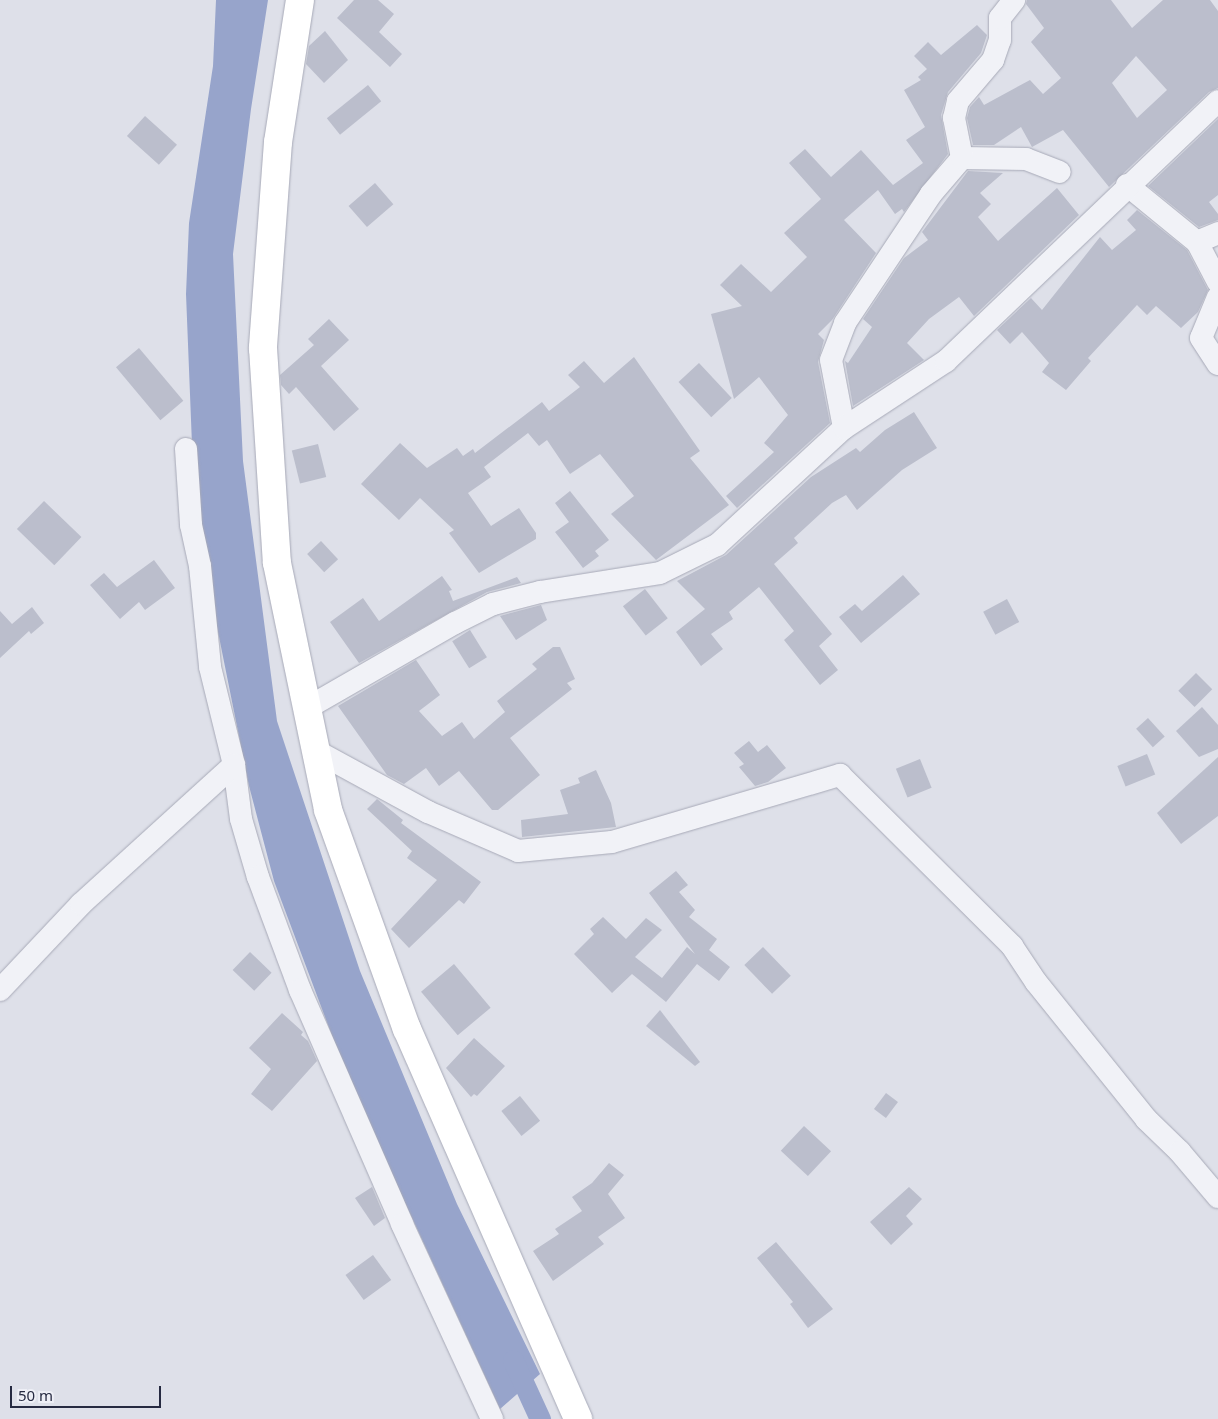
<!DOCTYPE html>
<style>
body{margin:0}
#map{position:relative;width:1218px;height:1419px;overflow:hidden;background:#dee0e9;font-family:"Noto Sans",sans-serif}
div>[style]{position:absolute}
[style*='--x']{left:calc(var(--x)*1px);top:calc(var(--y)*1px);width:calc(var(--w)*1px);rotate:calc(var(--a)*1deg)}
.water>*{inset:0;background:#97a4cb}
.canal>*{height:21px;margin:-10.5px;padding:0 10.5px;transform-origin:10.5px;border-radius:10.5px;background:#97a4cb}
.building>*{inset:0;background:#bbbecc;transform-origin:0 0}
.roads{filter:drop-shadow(0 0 1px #a7a9b7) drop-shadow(0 0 1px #a7a9b7)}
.street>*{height:22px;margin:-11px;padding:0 11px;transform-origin:11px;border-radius:11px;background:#f1f2f7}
.secondary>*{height:28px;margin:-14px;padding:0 14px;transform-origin:14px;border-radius:14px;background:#fff}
span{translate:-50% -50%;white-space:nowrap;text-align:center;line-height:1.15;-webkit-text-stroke:4.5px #eeeff6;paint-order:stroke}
.scale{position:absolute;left:10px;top:1386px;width:151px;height:22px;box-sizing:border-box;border:2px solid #262a41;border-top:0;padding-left:6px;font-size:15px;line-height:18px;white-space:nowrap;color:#262a41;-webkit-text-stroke:4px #eeeff6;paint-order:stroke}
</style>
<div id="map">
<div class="water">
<div style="clip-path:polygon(216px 0,268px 0,251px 109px,233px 254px,243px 461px,277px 721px,360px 971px,457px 1204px,540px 1374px,500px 1409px,349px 1081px,274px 881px,249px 786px,213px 607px,193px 470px,186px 294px,189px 223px,213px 66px)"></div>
</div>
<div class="canal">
<div style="--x:513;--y:1360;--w:65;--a:65.4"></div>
</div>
<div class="building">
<div style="clip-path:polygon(354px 0,378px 0,394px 14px,379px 32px,402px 54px,390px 67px,337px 18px)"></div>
<div style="clip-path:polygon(evenodd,1027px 0,1111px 0,1132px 28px,1163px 0,1210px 0,1218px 11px,1218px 88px,1209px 92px,1109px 187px,1063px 130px,1032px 147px,1021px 127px,994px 145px,973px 145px,967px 118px,970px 107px,979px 97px,984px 105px,1030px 80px,1043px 94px,1061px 78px,1031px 42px,1044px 28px,1026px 4px,1027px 0,1136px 56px,1167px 90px,1137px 118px,1112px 83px,1136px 56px)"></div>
<div style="clip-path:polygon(977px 25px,987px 35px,981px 53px,948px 92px,941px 115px,948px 154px,904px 212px,902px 209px,895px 214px,878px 190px,844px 220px,876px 253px,832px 320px,818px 334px,824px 340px,818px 362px,830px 423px,737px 508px,726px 496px,774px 452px,764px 443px,788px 415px,759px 377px,734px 399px,711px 314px,742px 306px,720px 285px,741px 264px,771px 292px,807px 257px,784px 233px,821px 199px,789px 163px,805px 149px,831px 177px,861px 150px,893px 185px,923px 163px,906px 140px,925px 127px,904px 90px,921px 80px,918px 77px,927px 69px,914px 56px,928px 42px,941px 55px)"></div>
<div style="clip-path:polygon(325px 31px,348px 60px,324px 83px,306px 64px,309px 46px)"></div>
<div style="left:368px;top:85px;width:21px;height:53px;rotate:51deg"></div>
<div style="left:145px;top:116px;width:43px;height:27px;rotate:42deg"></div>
<div style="clip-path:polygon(1218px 119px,1218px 195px,1209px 202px,1218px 214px,1218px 220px,1199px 227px,1148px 186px)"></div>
<div style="clip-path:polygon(968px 171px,1003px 173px,980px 193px,991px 204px,978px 217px,998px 241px,1057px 188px,1079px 215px,974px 316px,959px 297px,929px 319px,907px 343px,924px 360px,853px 406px,845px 361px,848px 363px,872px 327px,863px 319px,904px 258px,928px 240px,922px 232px)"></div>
<div style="left:375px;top:183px;width:28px;height:35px;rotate:49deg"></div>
<div style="clip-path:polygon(1137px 210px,1187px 250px,1208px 290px,1198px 312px,1181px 328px,1156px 306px,1147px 315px,1137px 305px,1088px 358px,1091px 361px,1066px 390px,1042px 372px,1049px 363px,1022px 332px,1010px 344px,997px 330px,1031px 298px,1042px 310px,1100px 237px,1112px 250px,1136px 230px,1127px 220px)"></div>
<div style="clip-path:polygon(329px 319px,349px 340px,321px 366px,359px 409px,334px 431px,296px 387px,289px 394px,281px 385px,280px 375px,314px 345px,308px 339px)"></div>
<div style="left:139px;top:348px;width:69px;height:30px;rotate:50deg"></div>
<div style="clip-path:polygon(634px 357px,700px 451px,690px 458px,729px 505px,656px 560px,611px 514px,634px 496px,600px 454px,570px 474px,547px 440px,539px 446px,528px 433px,484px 467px,491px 477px,468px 493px,491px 526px,519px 508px,536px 533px,536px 539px,479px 573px,449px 533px,454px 530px,420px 498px,399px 520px,361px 484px,400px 443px,427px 468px,457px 448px,463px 456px,473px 449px,475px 453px,542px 402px,549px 411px,580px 387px,568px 375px,584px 361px,604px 383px)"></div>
<div style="left:699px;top:363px;width:48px;height:28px;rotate:47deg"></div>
<div style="clip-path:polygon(914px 412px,937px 448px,902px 470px,857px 510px,846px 495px,832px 503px,794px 538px,798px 543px,774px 564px,832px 634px,819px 646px,838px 670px,820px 685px,784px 640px,794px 631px,759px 587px,729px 612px,733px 619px,711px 634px,723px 649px,701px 666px,676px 632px,705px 609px,677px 581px,726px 555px,811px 477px,856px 448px,860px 452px,885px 430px)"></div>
<div style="left:318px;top:444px;width:34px;height:27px;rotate:76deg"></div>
<div style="clip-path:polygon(570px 491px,609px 540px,595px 551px,599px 556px,583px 568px,555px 532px,569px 522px,555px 503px)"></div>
<div style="left:44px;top:501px;width:52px;height:39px;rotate:44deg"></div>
<div style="left:321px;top:541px;width:25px;height:19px;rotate:47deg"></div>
<div style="clip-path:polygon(154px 560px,175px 588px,145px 610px,139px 602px,120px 619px,90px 585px,104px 573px,117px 587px)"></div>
<div style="clip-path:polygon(903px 575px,920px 594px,861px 643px,839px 617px,855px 604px,862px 611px)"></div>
<div style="clip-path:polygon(442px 576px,452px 590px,449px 591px,453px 601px,517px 577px,521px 583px,487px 592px,359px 663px,330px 622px,363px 598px,379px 621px)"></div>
<div style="left:645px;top:589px;width:37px;height:28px;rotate:52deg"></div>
<div style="left:1007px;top:599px;width:26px;height:27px;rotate:62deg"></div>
<div style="clip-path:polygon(541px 605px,547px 620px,516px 640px,500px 616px)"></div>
<div style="clip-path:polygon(32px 607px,44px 623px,31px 634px,29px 631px,0 658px,0 611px,12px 624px)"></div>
<div style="left:470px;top:630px;width:32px;height:21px;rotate:58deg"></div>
<div style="clip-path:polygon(553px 647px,560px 647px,575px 679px,567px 683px,572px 689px,510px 738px,540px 775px,498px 810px,492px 810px,459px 771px,439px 786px,426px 768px,404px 784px,387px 775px,338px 706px,416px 660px,440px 695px,419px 711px,442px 736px,462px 722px,474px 739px,505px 712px,497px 701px,537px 669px,532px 664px)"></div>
<div style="left:1196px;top:673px;width:23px;height:25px;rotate:45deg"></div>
<div style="clip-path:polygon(1202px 707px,1218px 725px,1218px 749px,1199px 757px,1176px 731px)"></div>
<div style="left:1148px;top:718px;width:25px;height:16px;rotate:48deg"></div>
<div style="clip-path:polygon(749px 741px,758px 752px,767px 745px,786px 768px,768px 782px,755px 786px,739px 767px,744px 764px,734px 753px)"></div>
<div style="left:1147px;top:754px;width:22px;height:32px;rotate:68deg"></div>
<div style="clip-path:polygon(1218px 757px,1218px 816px,1181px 844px,1157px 813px)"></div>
<div style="left:920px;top:759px;width:31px;height:26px;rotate:68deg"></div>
<div style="clip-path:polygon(596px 770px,611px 803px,616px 827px,522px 837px,521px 820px,568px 814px,560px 790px,580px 783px,578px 778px)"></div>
<div style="clip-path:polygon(377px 799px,403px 820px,401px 823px,481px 882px,464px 904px,459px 900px,409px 948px,391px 929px,437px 880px,407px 858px,412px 851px,367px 809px)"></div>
<div style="clip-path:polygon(676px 871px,688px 885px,679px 892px,695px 910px,689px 917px,717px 939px,709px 950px,730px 967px,719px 981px,697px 964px,666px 1002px,632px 974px,612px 993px,574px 954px,594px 934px,590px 929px,603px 917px,626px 939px,646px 918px,662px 930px,635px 957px,662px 978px,687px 947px,695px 954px,649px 893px)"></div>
<div style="left:763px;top:947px;width:40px;height:26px;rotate:46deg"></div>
<div style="left:250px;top:952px;width:30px;height:25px;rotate:44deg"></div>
<div style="left:454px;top:964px;width:57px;height:43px;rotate:50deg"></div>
<div style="clip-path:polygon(660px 1010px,700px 1062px,695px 1066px,646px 1026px)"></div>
<div style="clip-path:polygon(282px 1013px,303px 1032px,301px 1035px,308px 1041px,317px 1061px,272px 1111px,251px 1094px,271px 1069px,249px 1048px)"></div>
<div style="clip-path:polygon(474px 1038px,505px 1066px,477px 1096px,474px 1094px,471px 1097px,446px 1068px)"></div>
<div style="left:886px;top:1093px;width:15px;height:20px;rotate:37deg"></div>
<div style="left:520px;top:1096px;width:32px;height:24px;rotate:51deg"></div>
<div style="left:804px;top:1126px;width:37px;height:34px;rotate:43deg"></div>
<div style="clip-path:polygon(609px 1163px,624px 1175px,608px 1194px,625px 1218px,598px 1237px,604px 1244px,553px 1281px,533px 1251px,559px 1234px,555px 1229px,582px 1211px,572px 1197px,592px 1183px)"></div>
<div style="clip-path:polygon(372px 1187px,385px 1218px,374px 1226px,355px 1198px)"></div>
<div style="clip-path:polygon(909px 1187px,922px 1199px,906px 1216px,913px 1224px,891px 1245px,870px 1222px)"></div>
<div style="clip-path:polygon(776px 1242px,833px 1309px,808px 1328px,790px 1304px,793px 1302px,757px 1258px)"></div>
<div style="left:373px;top:1255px;width:31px;height:34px;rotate:54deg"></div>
</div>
<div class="roads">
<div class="street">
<div style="--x:962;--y:158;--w:64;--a:0.9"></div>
<div style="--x:1026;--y:159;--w:36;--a:21"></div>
<div style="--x:1127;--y:185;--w:90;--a:39.2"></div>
<div style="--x:1197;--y:242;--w:23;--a:-23"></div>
<div style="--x:1197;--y:242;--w:45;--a:62.3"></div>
<div style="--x:1218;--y:297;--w:44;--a:112.5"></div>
<div style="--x:1201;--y:338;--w:31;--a:57"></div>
<div style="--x:844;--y:428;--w:69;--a:-100.8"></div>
<div style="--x:831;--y:360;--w:40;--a:-69"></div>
<div style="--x:845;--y:323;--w:155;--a:-56.3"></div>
<div style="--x:931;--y:194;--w:48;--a:-49.3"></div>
<div style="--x:962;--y:158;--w:41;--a:-101.3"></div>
<div style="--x:954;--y:118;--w:17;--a:-77"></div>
<div style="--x:958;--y:101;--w:54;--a:-49.5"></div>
<div style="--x:993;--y:60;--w:21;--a:-71"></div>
<div style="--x:1000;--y:40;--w:22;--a:-90"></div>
<div style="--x:1000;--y:18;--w:23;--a:-52"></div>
<div style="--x:186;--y:449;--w:76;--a:86.2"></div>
<div style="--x:191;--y:525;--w:42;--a:77.6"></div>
<div style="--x:200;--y:566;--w:101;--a:84.3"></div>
<div style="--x:210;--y:667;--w:101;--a:76.2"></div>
<div style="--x:234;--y:765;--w:54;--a:82.6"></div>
<div style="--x:241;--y:819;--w:60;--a:73.7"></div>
<div style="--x:258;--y:877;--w:121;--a:69.6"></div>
<div style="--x:300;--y:990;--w:255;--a:66.4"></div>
<div style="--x:402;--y:1224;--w:215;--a:65.2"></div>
<div style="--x:307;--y:708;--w:171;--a:-29.9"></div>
<div style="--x:455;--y:623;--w:42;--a:-26.6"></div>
<div style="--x:493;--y:604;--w:49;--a:-14.3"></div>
<div style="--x:540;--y:592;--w:121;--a:-9"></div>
<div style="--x:660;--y:573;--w:64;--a:-26.2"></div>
<div style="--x:717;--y:545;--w:173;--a:-42.7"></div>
<div style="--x:844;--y:428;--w:122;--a:-33.3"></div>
<div style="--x:946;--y:361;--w:376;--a:-43.7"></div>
<div style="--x:316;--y:751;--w:128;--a:28.6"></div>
<div style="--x:428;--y:812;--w:98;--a:23.4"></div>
<div style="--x:518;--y:851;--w:94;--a:-5.5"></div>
<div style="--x:612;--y:842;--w:238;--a:-16.4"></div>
<div style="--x:840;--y:775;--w:243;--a:44.8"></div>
<div style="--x:1012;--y:946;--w:43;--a:56.3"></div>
<div style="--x:1036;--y:982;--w:176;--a:51.2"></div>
<div style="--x:1146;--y:1119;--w:47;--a:44.1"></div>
<div style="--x:1180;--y:1152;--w:59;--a:49.8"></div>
<div style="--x:0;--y:990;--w:118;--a:-46.7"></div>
<div style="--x:81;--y:904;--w:207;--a:-42.3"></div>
</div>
<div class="secondary">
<div style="--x:300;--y:0;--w:144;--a:98.8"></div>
<div style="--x:278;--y:142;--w:207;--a:94.2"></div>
<div style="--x:263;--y:348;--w:215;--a:86.3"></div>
<div style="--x:277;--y:563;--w:252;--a:78.3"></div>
<div style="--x:328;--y:810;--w:233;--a:70.2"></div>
<div style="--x:407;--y:1029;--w:426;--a:66.3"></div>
</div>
</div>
<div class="scale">50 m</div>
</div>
